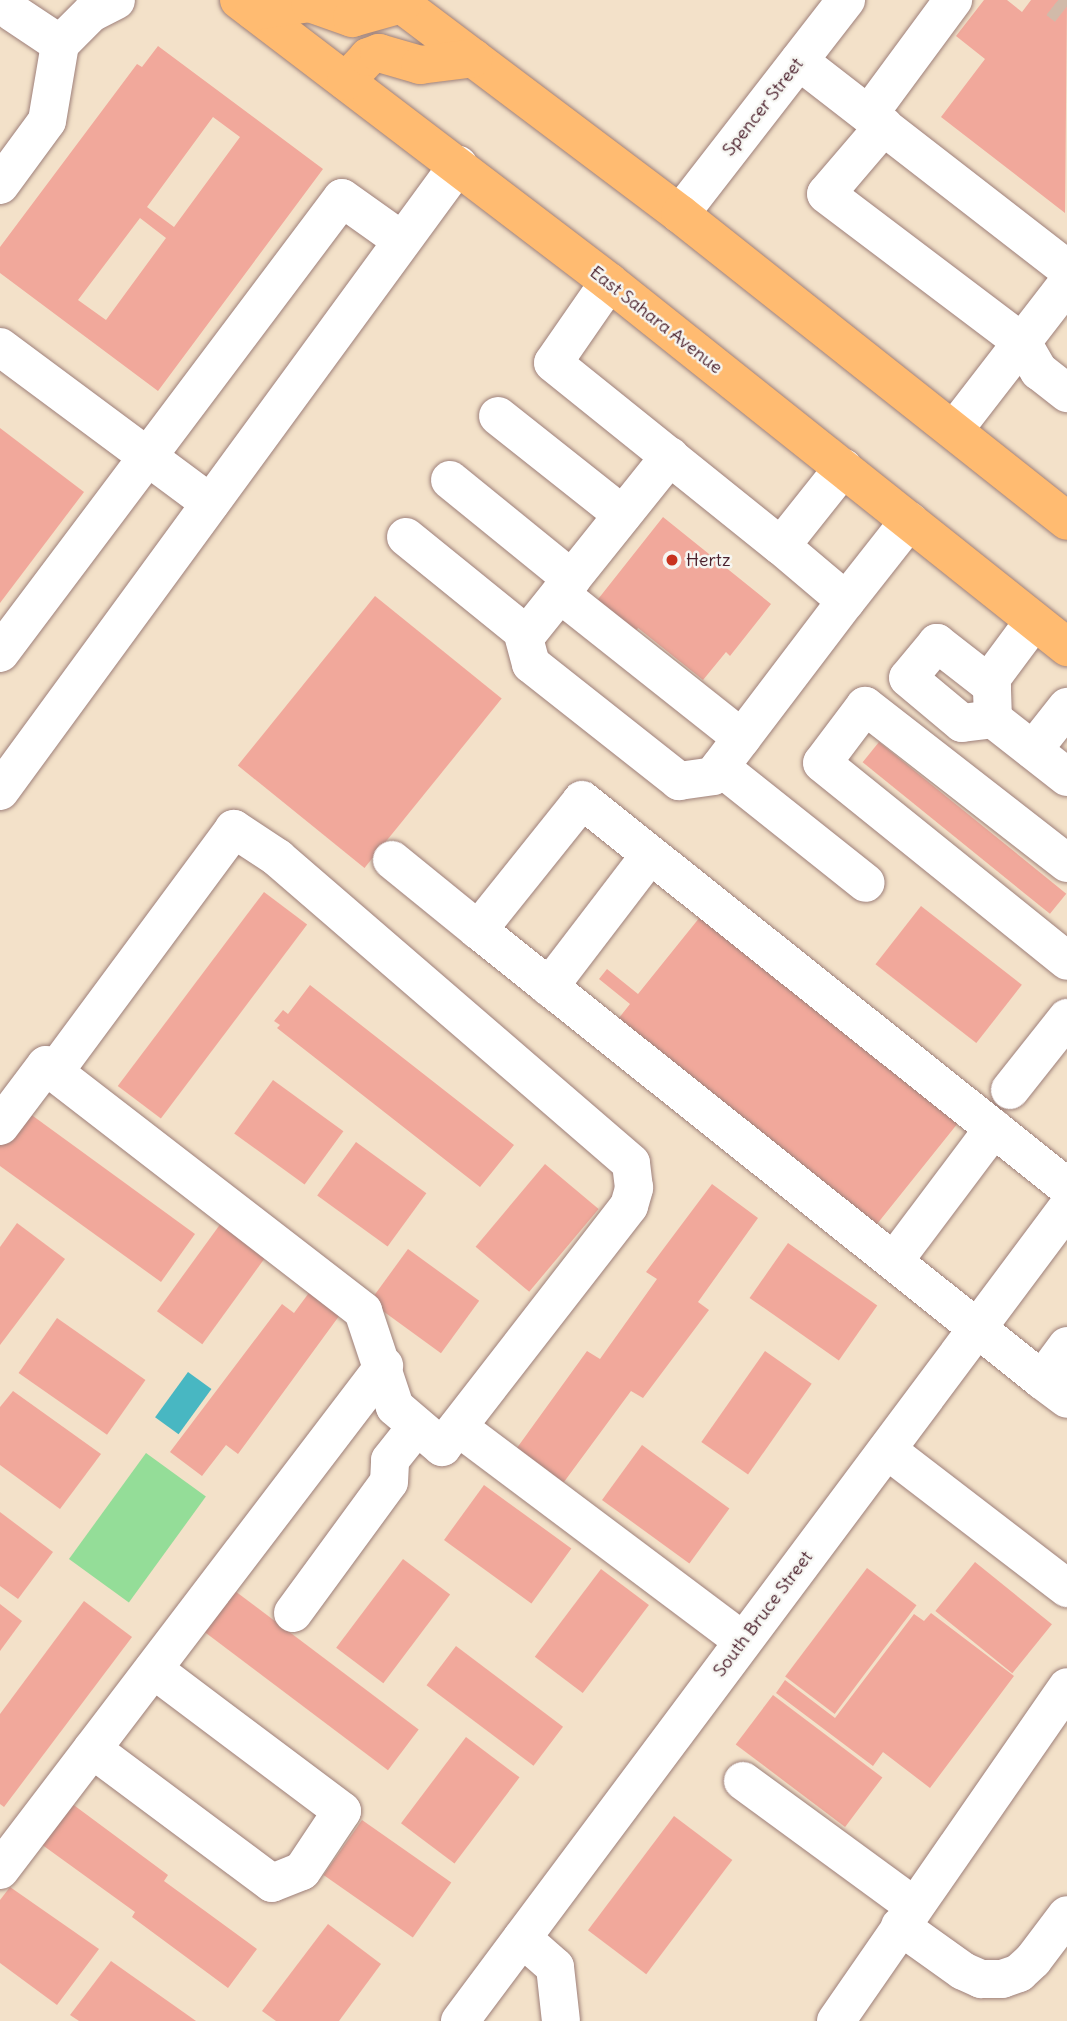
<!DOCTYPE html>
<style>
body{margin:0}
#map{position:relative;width:1067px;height:2021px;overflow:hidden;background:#f3e1c9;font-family:Delius,sans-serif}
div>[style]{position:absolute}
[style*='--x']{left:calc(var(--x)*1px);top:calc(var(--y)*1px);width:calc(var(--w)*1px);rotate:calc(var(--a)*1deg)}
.green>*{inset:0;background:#94dd98;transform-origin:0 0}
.water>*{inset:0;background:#48b7c2;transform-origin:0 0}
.building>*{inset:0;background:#f1a89b;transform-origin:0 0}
.minor-tunnel>*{height:38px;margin-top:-19px;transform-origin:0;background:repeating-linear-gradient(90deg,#d1baa9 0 38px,transparent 0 57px)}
.roads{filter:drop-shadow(0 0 2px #9e807a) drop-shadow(0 0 2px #9e807a)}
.minor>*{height:38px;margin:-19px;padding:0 19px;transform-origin:19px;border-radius:19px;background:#fff}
.major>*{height:38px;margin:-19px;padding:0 19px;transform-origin:19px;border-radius:19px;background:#ffbb71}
.dots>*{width:19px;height:19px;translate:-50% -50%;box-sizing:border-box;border:4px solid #f6f6f2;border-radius:50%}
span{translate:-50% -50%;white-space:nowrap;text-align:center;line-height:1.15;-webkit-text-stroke:5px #f6f6f2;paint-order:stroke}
.street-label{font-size:18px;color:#4a1f2b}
.poi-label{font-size:18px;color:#4a1f2b}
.left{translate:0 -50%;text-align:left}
</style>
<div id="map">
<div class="green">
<div style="left:146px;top:1453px;width:74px;height:131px;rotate:36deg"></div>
</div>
<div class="water">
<div style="left:188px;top:1372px;width:29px;height:56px;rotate:36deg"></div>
</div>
<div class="building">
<div style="clip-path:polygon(984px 0,1007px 0,1022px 12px,1031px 0,1067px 0,1065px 213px,941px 117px,985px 59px,956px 36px)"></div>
<div style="clip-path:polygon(evenodd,158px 46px,323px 169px,158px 391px,0 273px,0 247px,137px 64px,142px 67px,158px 46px,213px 117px,240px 137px,174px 227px,147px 207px,213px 117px,158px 46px,140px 218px,166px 238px,106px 320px,78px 300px,140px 218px)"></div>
<div style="clip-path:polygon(0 428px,84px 492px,0 603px)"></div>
<div style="clip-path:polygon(663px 517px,771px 604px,730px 656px,726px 652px,703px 680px,638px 628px,634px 634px,595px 603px)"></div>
<div style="left:375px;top:596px;width:163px;height:218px;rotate:39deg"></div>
<div style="left:879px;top:742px;width:241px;height:26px;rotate:39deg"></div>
<div style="left:264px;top:892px;width:54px;height:243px;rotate:37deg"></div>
<div style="left:921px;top:906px;width:128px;height:74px;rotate:38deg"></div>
<div style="clip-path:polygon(704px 912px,962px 1118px,873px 1229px,615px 1023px,630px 1004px,599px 979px,607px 969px,638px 994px)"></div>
<div style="clip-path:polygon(310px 985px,514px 1145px,480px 1187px,277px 1028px,280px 1025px,274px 1021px,283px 1010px,288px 1014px)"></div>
<div style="left:273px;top:1080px;width:87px;height:66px;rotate:36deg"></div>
<div style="clip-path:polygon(22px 1108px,195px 1234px,161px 1282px,0 1166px,0 1138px)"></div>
<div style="left:356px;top:1142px;width:87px;height:66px;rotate:36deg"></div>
<div style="left:545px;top:1164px;width:70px;height:108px;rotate:40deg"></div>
<div style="clip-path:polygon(712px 1184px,758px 1218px,698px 1302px,709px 1310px,643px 1398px,631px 1391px,561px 1486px,514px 1452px,587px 1351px,600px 1359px,657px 1279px,646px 1272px)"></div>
<div style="left:224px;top:1219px;width:56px;height:114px;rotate:36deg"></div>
<div style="clip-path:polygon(17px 1223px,65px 1259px,0 1345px,0 1247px)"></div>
<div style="left:788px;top:1243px;width:109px;height:67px;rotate:35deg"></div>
<div style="left:408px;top:1249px;width:88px;height:65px;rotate:36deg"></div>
<div style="clip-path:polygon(311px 1290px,342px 1312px,238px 1454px,226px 1445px,202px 1476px,170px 1452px,282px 1304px,294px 1313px)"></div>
<div style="left:57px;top:1318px;width:108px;height:67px;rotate:35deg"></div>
<div style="left:765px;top:1351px;width:57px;height:111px;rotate:35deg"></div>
<div style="clip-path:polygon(13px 1391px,101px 1454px,60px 1509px,0 1465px,0 1407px)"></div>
<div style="left:642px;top:1445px;width:108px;height:68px;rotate:36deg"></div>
<div style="left:484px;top:1485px;width:108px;height:68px;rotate:36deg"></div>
<div style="clip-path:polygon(0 1512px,53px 1552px,18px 1599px,0 1586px)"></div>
<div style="left:403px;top:1559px;width:59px;height:111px;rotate:37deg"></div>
<div style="left:975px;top:1562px;width:99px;height:63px;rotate:39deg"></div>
<div style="left:867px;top:1568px;width:62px;height:136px;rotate:37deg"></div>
<div style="left:601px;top:1569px;width:60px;height:110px;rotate:37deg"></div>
<div style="left:231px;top:1588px;width:235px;height:51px;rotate:37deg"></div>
<div style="clip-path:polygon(84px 1601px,132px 1637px,4px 1807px,0 1804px,0 1714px)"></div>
<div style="clip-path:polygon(0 1604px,22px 1621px,0 1651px)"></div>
<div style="clip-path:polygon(931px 1613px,1014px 1676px,930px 1788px,883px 1752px,873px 1766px,776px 1693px,785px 1680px,835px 1718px,914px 1614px,924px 1621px)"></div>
<div style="left:456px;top:1646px;width:134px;height:49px;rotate:37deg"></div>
<div style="left:773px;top:1695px;width:137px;height:62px;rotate:37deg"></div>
<div style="left:466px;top:1737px;width:67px;height:108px;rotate:37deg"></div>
<div style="clip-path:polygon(71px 1803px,168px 1875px,164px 1881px,257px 1949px,228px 1988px,132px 1917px,135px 1912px,41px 1844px)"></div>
<div style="left:674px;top:1816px;width:73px;height:143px;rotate:37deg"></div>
<div style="left:362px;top:1820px;width:109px;height:67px;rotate:35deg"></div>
<div style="clip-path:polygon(10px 1887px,99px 1949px,57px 2005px,0 1963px,0 1900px)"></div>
<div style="clip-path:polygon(328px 1924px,381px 1964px,339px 2021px,276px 2021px,262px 2011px)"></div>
<div style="clip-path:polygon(111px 1961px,196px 2021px,79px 2021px,70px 2015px)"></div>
</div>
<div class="minor-tunnel">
<div style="--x:1058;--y:0;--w:11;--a:38"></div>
</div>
<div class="roads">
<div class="minor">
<div style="--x:12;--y:12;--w:58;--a:33.7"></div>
<div style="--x:60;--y:44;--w:44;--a:-45"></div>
<div style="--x:91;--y:13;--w:28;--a:-27"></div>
<div style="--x:799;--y:61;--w:339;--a:37.8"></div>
<div style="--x:869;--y:114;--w:142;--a:-53.6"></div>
<div style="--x:884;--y:126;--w:89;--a:130.5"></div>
<div style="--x:826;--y:194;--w:246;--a:37.1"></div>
<div style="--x:1022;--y:342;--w:34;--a:60"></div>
<div style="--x:1039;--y:371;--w:36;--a:38"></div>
<div style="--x:0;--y:185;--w:79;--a:-53.7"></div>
<div style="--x:47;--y:121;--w:78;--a:-80.4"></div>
<div style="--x:680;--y:214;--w:271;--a:-52.2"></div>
<div style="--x:609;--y:282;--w:98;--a:124.7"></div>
<div style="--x:553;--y:363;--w:292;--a:38.8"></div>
<div style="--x:781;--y:546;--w:100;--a:-51.5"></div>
<div style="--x:0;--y:347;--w:262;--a:36.6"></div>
<div style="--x:498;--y:416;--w:159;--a:38.4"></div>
<div style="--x:954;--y:430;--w:185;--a:-52.3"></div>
<div style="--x:670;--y:456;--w:233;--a:128.7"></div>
<div style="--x:524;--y:638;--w:27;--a:75"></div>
<div style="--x:531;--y:664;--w:189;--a:38.3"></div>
<div style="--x:679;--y:781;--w:34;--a:-8"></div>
<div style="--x:713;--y:776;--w:220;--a:-52.8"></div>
<div style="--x:450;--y:480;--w:157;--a:39.1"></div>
<div style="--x:406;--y:537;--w:156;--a:39"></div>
<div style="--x:781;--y:546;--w:85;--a:40.2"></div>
<div style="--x:846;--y:601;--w:102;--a:-51.8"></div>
<div style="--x:560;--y:594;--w:232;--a:38.4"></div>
<div style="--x:0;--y:653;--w:569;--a:-53.07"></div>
<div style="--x:342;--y:198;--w:72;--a:35.4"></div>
<div style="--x:988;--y:683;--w:77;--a:-53.4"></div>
<div style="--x:993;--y:719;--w:33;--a:-92"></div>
<div style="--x:992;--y:686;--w:70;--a:-142"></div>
<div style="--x:937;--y:643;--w:45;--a:129.6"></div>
<div style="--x:908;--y:678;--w:70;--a:39.8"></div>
<div style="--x:962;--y:723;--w:31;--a:-7"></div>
<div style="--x:993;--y:719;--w:94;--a:38.1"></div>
<div style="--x:1033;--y:750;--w:55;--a:-51.7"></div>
<div style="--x:720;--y:767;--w:186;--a:38.5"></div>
<div style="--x:0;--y:791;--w:776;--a:-53.81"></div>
<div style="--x:392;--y:860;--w:111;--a:39.1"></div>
<div style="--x:1067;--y:863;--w:256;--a:-142.1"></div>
<div style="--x:865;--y:706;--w:71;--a:127"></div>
<div style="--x:822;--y:763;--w:315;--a:38.9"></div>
<div style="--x:549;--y:987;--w:166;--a:-52.6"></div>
<div style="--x:1010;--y:1090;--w:92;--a:-51.6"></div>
<div style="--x:0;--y:1126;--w:76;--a:-53"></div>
<div style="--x:46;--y:1065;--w:11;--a:41"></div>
<div style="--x:54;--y:1072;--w:391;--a:37.7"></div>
<div style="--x:363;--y:1311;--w:101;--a:71.6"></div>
<div style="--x:395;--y:1407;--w:62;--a:40.4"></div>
<div style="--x:442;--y:1447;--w:305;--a:-52.2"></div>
<div style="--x:629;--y:1206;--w:19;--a:-74"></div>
<div style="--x:634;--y:1188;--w:25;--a:-97"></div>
<div style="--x:631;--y:1163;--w:467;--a:-139.2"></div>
<div style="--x:278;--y:858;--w:53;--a:-146.6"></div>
<div style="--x:234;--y:829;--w:302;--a:126.5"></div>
<div style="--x:894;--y:1261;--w:166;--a:-53.1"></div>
<div style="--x:1067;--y:1346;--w:42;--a:126.3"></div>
<div style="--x:1042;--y:1380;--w:31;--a:37"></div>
<div style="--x:1042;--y:1380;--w:722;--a:-141.41"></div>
<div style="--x:478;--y:930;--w:166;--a:-51.3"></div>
<div style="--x:582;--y:800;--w:620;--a:38.59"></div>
<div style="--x:458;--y:1427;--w:356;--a:36.9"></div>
<div style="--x:887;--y:1450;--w:227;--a:37.5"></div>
<div style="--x:293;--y:1613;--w:162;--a:-53.8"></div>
<div style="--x:389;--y:1482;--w:22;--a:-87"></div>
<div style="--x:390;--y:1460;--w:43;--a:-51.5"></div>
<div style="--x:92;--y:1749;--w:224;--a:36.7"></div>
<div style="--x:272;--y:1883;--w:32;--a:-22"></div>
<div style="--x:302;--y:1871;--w:72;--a:-56.3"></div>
<div style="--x:342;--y:1811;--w:236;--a:-143.1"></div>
<div style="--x:743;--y:1781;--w:212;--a:36.2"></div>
<div style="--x:0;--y:1870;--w:634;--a:-52.7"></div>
<div style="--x:900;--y:1926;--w:77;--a:35.5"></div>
<div style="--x:963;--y:1971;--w:20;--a:24"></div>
<div style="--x:981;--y:1979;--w:21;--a:0"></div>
<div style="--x:1002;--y:1979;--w:18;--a:-19"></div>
<div style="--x:1019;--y:1973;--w:19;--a:-43"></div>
<div style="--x:1033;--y:1960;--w:56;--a:-52.9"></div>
<div style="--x:522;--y:1938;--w:44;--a:41.3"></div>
<div style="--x:555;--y:1967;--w:54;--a:83.7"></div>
<div style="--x:460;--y:2021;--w:1015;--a:-53.25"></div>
<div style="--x:836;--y:2021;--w:406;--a:-55.3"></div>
</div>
<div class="major">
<div style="--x:239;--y:0;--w:465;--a:37.3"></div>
<div style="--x:609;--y:282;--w:586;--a:38.55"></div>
<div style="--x:396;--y:0;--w:356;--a:37"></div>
<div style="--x:680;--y:214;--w:494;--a:38.4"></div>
<div style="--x:254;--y:11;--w:57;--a:-8.1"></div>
<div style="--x:310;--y:3;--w:45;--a:19.7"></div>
<div style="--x:352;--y:18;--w:52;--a:-15.6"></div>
<div style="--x:346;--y:81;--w:33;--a:-47"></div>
<div style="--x:368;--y:57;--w:12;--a:-20"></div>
<div style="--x:379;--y:53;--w:43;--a:16.3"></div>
<div style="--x:420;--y:65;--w:54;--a:-7.4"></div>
</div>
</div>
<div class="dots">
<div style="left:672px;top:560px;background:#c8321e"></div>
</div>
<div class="street-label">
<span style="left:763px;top:107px;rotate:-52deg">Spencer Street</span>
<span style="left:656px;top:320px;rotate:38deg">East Sahara Avenue</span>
<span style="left:763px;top:1614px;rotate:-53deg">South Bruce Street</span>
</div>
<div class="poi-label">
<span class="left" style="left:686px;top:560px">Hertz</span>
</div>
</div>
